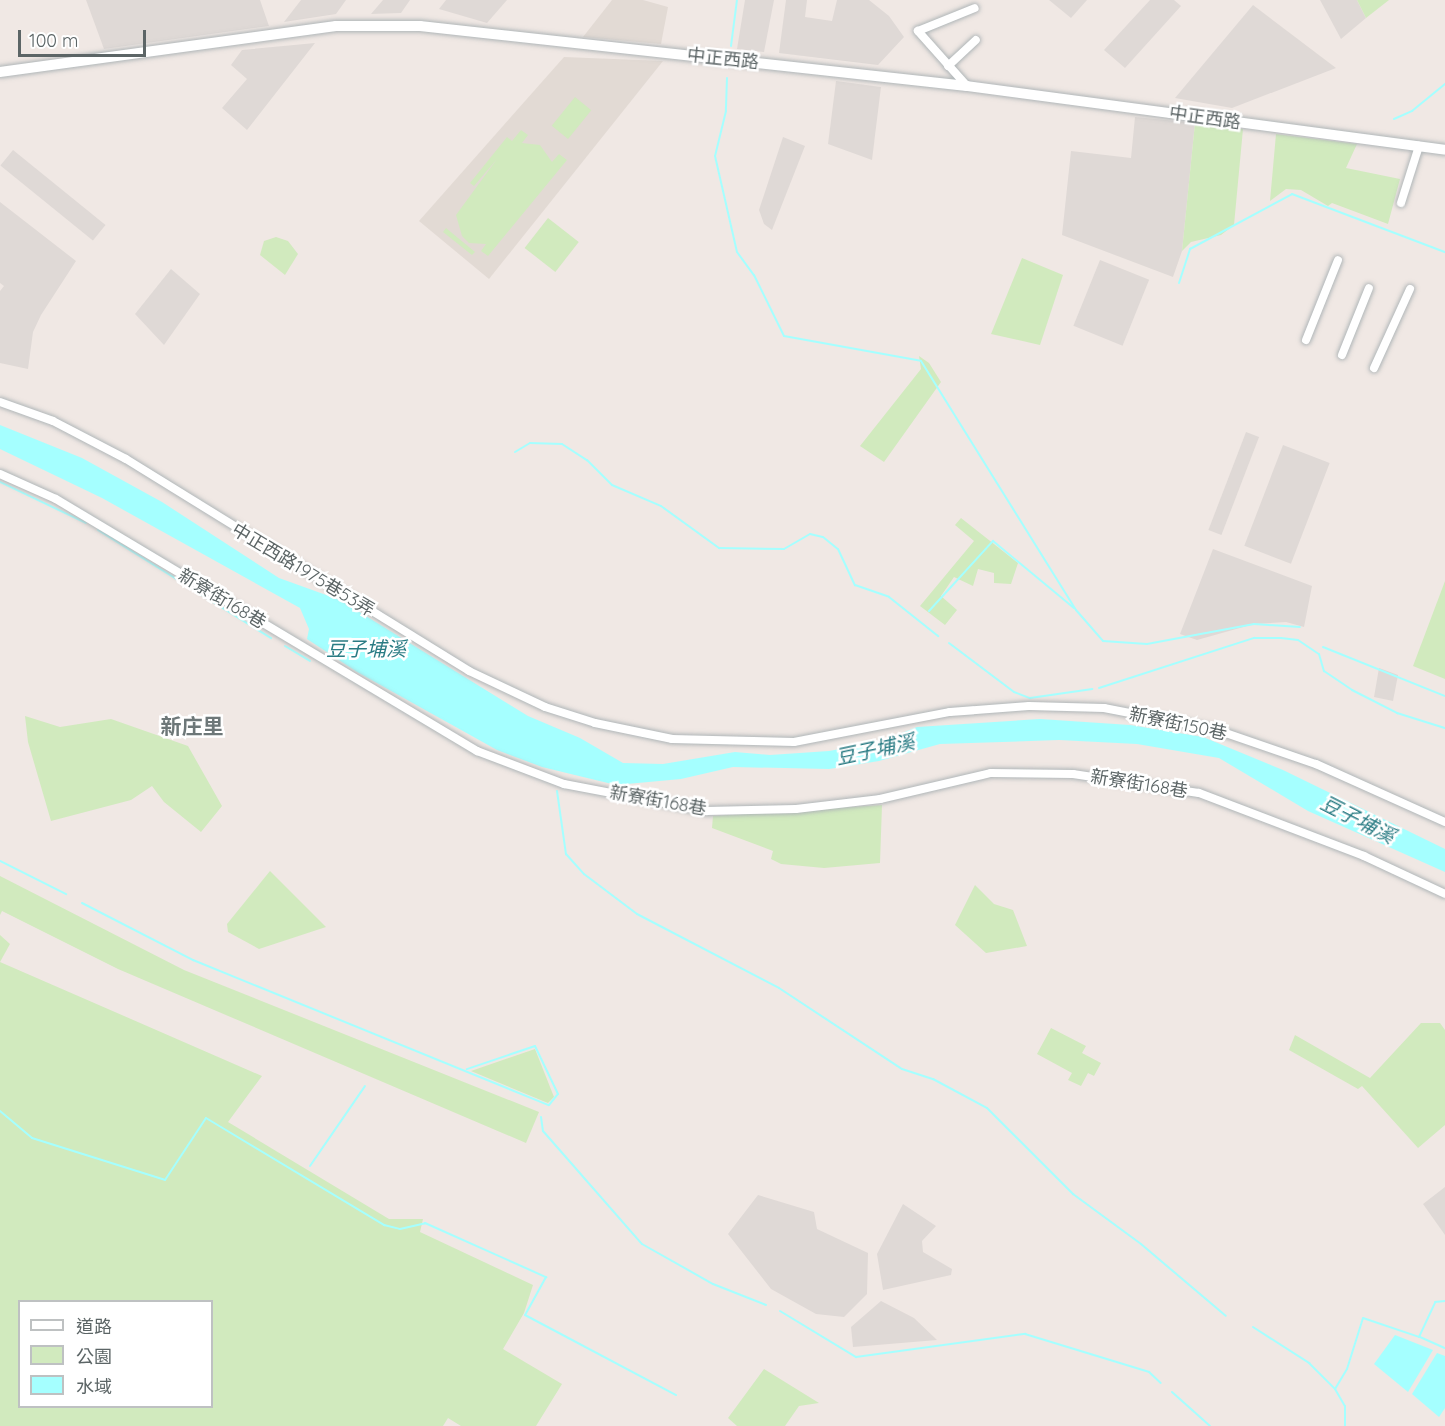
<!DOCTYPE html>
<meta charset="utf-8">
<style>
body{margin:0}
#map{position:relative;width:1445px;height:1426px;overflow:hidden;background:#f0e8e4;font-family:Quicksand,"Noto Sans TC",sans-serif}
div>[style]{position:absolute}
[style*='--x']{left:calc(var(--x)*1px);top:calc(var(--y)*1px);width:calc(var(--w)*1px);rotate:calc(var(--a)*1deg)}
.industrial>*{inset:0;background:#dfd9d6;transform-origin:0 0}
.education>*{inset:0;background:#e2dad4}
.green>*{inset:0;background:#d1eabe;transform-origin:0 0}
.water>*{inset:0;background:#a5ffff}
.stream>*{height:2px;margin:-1px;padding:0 1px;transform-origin:1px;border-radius:1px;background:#a5ffff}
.roads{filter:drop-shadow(0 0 2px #b0b6b8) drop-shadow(0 0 2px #b0b6b8)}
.minor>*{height:8px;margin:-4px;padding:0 4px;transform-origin:4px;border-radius:4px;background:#fff}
.secondary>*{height:10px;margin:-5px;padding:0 5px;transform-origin:5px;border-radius:5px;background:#fff}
span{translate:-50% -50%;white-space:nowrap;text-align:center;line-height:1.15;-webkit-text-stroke:5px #fff;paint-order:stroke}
.street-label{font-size:18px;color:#5c6566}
.water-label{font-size:20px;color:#2a7c84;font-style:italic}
.quarter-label{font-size:21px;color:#6d7778;font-weight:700}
.legend{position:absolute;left:18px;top:1300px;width:195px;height:108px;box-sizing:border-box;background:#fff;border:2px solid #bec1c2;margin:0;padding:8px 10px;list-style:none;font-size:18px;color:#5c6566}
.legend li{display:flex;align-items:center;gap:12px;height:30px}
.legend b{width:30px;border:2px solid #bec1c2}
.scale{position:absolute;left:18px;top:30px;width:128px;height:27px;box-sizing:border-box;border:3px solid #5c6566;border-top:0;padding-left:8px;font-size:18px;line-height:21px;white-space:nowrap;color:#5c6566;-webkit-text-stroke:4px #fff;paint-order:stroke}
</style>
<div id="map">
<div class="industrial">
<div style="clip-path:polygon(86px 0,260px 0,269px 26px,104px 49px)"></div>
<div style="clip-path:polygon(301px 0,346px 0,336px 14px,284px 22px)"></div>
<div style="clip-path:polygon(383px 0,410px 0,401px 13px,371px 14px)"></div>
<div style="clip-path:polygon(446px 0,507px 0,487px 23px,439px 9px)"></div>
<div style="clip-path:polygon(745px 0,774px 0,764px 52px,737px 49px)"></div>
<div style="clip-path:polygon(786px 0,807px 0,805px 17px,832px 21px,837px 0,869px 0,889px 16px,904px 37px,878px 65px,779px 53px)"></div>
<div style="clip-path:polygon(1049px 0,1087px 0,1071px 18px)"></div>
<div style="clip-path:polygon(1150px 0,1174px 0,1181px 6px,1125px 68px,1104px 50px)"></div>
<div style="clip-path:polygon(1320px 0,1357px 0,1366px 18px,1341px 39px)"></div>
<div style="clip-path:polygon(1253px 5px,1336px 68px,1232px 108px,1175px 98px)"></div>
<div style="clip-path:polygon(315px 43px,247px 130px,222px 108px,247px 79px,231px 65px,242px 50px)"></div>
<div style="clip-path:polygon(836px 81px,881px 87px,872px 160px,828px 144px)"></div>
<div style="clip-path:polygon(1135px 117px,1195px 123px,1182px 251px,1173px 277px,1062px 235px,1071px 151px,1131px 158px)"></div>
<div style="clip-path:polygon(783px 137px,805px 146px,772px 230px,764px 224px,759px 210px)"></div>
<div style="left:13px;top:150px;width:119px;height:20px;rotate:39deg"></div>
<div style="clip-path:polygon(0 202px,76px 261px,41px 315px,33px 332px,28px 369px,0 363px,0 291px,4px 286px,0 283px)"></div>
<div style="left:1100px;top:260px;width:53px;height:71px;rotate:22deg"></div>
<div style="clip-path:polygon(171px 269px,200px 294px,164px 345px,135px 314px)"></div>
<div style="left:1246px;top:432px;width:14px;height:105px;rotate:21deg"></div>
<div style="left:1283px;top:445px;width:50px;height:108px;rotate:21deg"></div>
<div style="clip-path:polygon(1213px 549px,1312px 586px,1304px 627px,1286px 622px,1254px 624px,1197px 640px,1180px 634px)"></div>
<div style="clip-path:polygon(1379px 668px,1398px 675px,1393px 701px,1374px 697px)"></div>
<div style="clip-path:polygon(1445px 1187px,1445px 1235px,1423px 1204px)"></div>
<div style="clip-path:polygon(758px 1195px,814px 1212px,817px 1229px,868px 1253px,867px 1294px,844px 1317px,816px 1314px,771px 1289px,728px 1234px)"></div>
<div style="clip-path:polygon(903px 1204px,936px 1226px,922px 1241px,923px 1252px,952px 1269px,951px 1275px,883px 1290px,877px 1254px)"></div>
<div style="clip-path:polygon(881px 1301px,914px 1318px,937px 1340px,853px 1347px,851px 1327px)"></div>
</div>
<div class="education">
<div style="clip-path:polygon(612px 0,643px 0,668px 7px,661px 44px,583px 37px)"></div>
<div style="clip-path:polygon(564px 57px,663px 61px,489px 279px,419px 221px)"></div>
</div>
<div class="green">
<div style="clip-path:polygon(1357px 0,1389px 0,1366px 18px)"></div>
<div style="left:575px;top:97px;width:21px;height:37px;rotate:39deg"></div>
<div style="clip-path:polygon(1195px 123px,1243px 129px,1234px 225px,1221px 235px,1191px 242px,1182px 251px)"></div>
<div style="clip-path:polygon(521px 130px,528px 135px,522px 143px,540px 145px,552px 162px,559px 154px,567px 160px,488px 256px,481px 251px,486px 244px,469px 243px,462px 236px,456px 215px,497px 159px,474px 186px,470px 183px,507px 137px,512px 141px)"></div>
<div style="clip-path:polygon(1276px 134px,1357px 144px,1346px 168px,1400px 179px,1388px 224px,1332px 203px,1328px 206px,1301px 190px,1286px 189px,1270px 201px)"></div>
<div style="left:548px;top:218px;width:39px;height:38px;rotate:38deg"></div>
<div style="clip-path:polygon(446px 228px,475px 252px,472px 255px,443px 232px)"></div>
<div style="clip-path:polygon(276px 237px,288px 241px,298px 254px,285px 275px,260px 255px,264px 241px)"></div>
<div style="clip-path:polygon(1022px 258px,1063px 275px,1040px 345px,991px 334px)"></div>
<div style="clip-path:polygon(919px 356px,929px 363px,941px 382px,884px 462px,860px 446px,921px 369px)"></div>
<div style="clip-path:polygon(961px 518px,1018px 563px,1011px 584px,994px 583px,994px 573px,978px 569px,973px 586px,954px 577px,941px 596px,957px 610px,945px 625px,920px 606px,974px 541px,955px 525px)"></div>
<div style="clip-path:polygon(1445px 581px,1445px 679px,1413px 666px)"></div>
<div style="clip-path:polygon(25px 716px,60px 727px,111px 719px,188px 746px,222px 806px,201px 832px,164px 802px,152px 786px,131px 800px,51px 821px,28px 742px)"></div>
<div style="clip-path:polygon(882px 805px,880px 863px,824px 868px,781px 864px,771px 859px,773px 851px,712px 828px,713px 816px)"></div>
<div style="clip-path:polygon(270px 871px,326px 927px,259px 949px,228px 932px,227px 924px)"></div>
<div style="clip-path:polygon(0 876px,184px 970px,539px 1112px,526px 1143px,118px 969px,2px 911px,0 915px)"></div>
<div style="clip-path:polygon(975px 885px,994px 904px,1013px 910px,1027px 946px,986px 953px,955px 925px)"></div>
<div style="clip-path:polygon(0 935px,10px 944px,0 962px)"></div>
<div style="clip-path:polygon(evenodd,0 962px,262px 1076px,228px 1122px,389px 1219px,423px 1219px,420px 1232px,533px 1285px,524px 1313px,503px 1349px,562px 1384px,536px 1426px,461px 1426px,448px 1418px,443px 1426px,0 1426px,0 962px,20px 1302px,212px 1302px,212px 1406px,20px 1406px,20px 1302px)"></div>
<div style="clip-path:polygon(1421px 1023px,1440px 1023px,1445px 1030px,1445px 1125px,1418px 1148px,1362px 1086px,1358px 1089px,1289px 1050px,1295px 1035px,1370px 1078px)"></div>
<div style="clip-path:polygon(1051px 1028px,1086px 1046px,1082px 1053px,1101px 1063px,1094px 1076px,1088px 1073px,1081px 1086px,1068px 1080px,1072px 1073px,1037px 1054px)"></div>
<div style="clip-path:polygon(535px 1049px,554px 1097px,548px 1103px,471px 1071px)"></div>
<div style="clip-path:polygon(764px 1369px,819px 1403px,799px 1406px,785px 1426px,737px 1426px,728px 1418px)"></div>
</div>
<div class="water">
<div style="clip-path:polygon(0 425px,82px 458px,162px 502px,279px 578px,340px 600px,528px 716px,580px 738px,623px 763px,663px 764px,735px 752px,770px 755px,829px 751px,879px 742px,917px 727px,1040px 719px,1130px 725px,1203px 737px,1283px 770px,1445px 849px,1445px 872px,1308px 811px,1219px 758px,1137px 744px,1059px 740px,940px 744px,879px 761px,829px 769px,733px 767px,681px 779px,616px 785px,542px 767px,497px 750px,357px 672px,307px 639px,309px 629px,300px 608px,102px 498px,0 449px)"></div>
<div style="clip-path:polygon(1395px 1335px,1433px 1350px,1408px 1392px,1374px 1364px)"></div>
<div style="clip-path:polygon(1437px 1353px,1445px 1356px,1445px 1408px,1439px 1417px,1412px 1394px)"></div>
</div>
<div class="stream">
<div style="--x:731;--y:46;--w:46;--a:-82.6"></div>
<div style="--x:727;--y:78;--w:33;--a:92"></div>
<div style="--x:726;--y:111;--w:46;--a:103.7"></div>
<div style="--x:715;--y:156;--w:98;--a:77.1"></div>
<div style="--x:737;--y:252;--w:29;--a:54"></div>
<div style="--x:754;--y:275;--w:68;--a:63.8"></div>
<div style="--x:784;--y:336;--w:139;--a:10.3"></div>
<div style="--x:921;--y:361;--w:293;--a:58.1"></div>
<div style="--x:1076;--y:610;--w:41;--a:48.9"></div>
<div style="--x:1103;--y:641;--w:44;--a:3.9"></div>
<div style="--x:1147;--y:644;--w:109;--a:-10.6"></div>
<div style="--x:1254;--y:624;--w:46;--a:3.7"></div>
<div style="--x:1394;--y:119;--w:20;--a:-24"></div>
<div style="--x:1412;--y:111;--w:43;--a:-39.3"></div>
<div style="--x:1179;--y:283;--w:36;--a:-72"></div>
<div style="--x:1190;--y:249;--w:116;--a:-28.3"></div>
<div style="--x:1292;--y:194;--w:164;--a:20.8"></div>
<div style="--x:515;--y:452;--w:17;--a:-31"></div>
<div style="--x:530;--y:443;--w:32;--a:2"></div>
<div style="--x:562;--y:444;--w:30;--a:33"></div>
<div style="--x:587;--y:460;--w:35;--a:45"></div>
<div style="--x:612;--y:485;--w:53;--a:23.2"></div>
<div style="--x:661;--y:506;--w:72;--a:35.9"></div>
<div style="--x:719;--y:548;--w:65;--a:0.9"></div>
<div style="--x:784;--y:549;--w:30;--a:-30"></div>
<div style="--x:810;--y:534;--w:13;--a:13"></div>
<div style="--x:823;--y:537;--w:19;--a:39"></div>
<div style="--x:838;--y:549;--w:40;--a:65"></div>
<div style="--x:855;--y:585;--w:36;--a:19"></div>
<div style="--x:889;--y:597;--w:63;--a:38.5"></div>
<div style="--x:0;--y:482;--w:95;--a:25.5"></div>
<div style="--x:98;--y:530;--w:204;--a:32"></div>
<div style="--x:929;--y:611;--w:95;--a:-47.6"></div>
<div style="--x:993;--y:541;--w:105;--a:39.6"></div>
<div style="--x:949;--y:643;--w:81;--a:37"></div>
<div style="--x:1014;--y:692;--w:17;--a:21"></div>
<div style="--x:1030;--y:698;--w:63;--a:-8.3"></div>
<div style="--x:285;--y:646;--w:29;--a:31"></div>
<div style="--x:1323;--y:647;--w:131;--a:21.9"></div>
<div style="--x:1099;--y:688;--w:163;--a:-17.9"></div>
<div style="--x:1254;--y:638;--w:27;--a:0"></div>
<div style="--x:1281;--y:638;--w:17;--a:7"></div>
<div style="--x:1298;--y:640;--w:25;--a:34"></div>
<div style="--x:1319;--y:654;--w:18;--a:74"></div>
<div style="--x:1324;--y:671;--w:34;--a:34"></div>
<div style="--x:1352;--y:690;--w:51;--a:27.1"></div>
<div style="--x:1397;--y:713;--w:50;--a:17.4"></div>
<div style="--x:557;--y:791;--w:64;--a:81.9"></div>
<div style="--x:566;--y:854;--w:27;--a:48"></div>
<div style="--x:584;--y:874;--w:66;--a:37"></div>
<div style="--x:637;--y:914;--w:160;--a:27.5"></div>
<div style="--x:779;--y:988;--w:147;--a:33.4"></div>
<div style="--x:902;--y:1069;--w:33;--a:18"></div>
<div style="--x:933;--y:1079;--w:61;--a:28.2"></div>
<div style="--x:987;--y:1108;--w:122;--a:45"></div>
<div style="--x:1073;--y:1194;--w:84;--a:36.3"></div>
<div style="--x:1141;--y:1244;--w:111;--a:40.3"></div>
<div style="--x:0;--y:861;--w:74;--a:26.6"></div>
<div style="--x:82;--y:903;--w:125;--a:27.2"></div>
<div style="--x:193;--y:960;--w:384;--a:22.2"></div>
<div style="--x:549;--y:1105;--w:14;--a:-51"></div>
<div style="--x:558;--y:1094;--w:53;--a:-115.6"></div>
<div style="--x:535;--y:1046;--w:72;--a:161.3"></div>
<div style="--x:0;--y:1111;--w:42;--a:40.2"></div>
<div style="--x:32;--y:1138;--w:139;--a:17.5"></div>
<div style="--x:165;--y:1180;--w:74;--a:-56.5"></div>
<div style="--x:206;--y:1118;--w:208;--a:31"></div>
<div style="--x:384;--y:1225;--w:16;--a:14"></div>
<div style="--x:400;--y:1229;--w:26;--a:-13"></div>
<div style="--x:425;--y:1223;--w:133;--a:24.1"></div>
<div style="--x:546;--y:1277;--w:43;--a:118.9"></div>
<div style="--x:525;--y:1315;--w:171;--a:27.9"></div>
<div style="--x:541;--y:1117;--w:14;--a:82"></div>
<div style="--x:543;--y:1131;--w:150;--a:48.8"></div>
<div style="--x:642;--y:1244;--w:81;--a:29.4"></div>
<div style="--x:713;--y:1284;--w:57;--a:21.6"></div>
<div style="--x:310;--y:1166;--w:97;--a:-55.5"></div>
<div style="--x:780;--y:1311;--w:89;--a:31.2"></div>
<div style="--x:856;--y:1357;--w:171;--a:-7.8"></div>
<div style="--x:1025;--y:1334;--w:130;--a:17"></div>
<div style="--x:1149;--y:1372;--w:16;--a:43"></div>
<div style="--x:1253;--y:1327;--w:67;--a:32.7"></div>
<div style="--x:1309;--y:1363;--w:37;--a:45"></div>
<div style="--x:1335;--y:1389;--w:20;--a:60"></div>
<div style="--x:1345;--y:1406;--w:20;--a:90"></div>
<div style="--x:1420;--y:1337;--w:27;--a:24"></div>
<div style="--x:1335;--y:1389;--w:23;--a:-59"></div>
<div style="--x:1347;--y:1369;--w:53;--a:-72.6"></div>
<div style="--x:1363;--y:1318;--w:59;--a:18.7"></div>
<div style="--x:1419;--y:1337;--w:38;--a:-65"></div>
<div style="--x:1435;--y:1302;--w:10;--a:-6"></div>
<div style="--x:1172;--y:1392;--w:51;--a:41.8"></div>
</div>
<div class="roads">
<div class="minor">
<div style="--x:948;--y:66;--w:38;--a:-43"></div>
<div style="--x:967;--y:86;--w:74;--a:-131.7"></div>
<div style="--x:918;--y:31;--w:61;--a:-22"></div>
<div style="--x:1401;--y:203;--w:60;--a:-72.5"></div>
<div style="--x:1306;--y:340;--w:86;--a:-68.2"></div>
<div style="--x:1342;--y:355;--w:72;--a:-68.1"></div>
<div style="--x:1374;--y:368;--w:87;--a:-65.5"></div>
<div style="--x:0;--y:402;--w:56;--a:19.7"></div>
<div style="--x:53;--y:421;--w:82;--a:27.5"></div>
<div style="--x:126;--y:459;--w:403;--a:31.7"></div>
<div style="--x:469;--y:671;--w:84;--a:25.3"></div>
<div style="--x:545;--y:707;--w:52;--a:17.7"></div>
<div style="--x:595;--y:723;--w:79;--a:11.7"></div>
<div style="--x:672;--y:739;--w:122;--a:1.4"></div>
<div style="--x:794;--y:742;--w:159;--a:-10.9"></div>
<div style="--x:950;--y:712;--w:79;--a:-4.3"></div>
<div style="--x:1029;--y:706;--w:75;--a:1.5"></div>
<div style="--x:1104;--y:708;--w:115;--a:11"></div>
<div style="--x:1217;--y:730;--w:105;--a:19"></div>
<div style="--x:1316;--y:764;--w:141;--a:24.2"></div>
<div style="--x:0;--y:474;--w:61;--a:24.1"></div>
<div style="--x:56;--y:499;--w:491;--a:30.9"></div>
<div style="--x:477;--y:751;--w:93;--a:20.8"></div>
<div style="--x:564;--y:784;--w:145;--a:10.8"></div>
<div style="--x:706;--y:811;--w:90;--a:-1.3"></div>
<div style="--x:796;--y:809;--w:85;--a:-6.8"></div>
<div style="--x:880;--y:799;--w:114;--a:-13.2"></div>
<div style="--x:991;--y:773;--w:82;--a:0.7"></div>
<div style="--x:1073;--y:774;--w:127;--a:8.6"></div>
<div style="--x:1199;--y:793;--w:177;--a:20.9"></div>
<div style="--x:1364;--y:856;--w:89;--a:25.1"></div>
</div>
<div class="secondary">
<div style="--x:0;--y:72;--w:339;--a:-7.8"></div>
<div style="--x:336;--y:26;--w:84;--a:0"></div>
<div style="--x:420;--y:26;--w:550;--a:6.26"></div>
<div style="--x:967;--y:86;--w:482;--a:7.6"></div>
</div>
</div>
<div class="street-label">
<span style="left:723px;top:59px;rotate:6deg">中正西路</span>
<span style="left:1205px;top:118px;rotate:8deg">中正西路</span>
<span style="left:303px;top:570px;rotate:31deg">中正西路1975巷53弄</span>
<span style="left:222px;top:599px;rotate:31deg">新寮街168巷</span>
<span style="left:1178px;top:724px;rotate:12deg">新寮街150巷</span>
<span style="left:1139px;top:784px;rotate:9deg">新寮街168巷</span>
<span style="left:658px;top:801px;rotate:10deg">新寮街168巷</span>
</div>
<div class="water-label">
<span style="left:366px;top:648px">豆子埔溪</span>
<span style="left:875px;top:749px;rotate:-12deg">豆子埔溪</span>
<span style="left:1358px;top:819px;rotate:27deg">豆子埔溪</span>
</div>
<div class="quarter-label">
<span style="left:192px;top:726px">新庄里</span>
</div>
<ul class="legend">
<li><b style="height:8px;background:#fff"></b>道路</li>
<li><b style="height:16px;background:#d1eabe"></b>公園</li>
<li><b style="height:16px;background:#a5ffff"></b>水域</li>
</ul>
<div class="scale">100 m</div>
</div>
